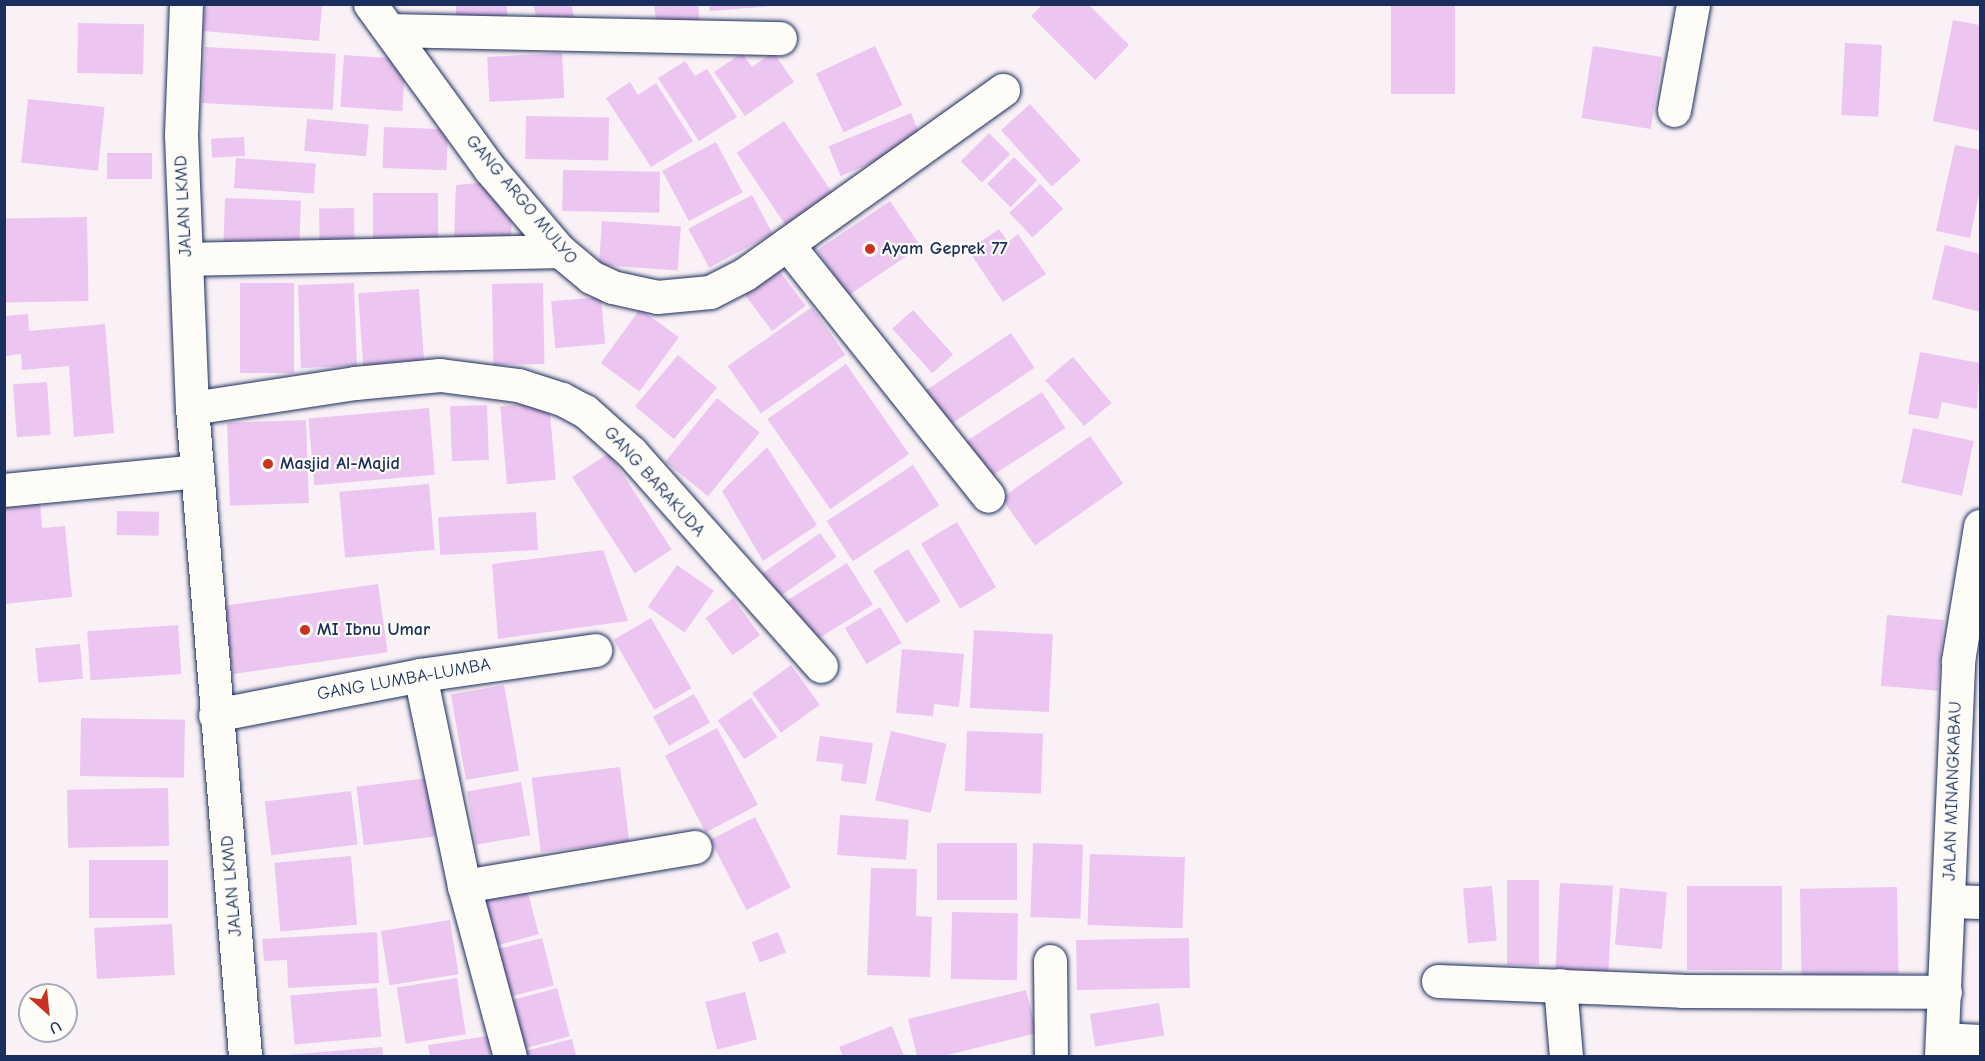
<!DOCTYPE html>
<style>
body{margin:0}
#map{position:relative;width:1985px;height:1061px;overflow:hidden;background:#faf1f6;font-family:"Comic Neue",sans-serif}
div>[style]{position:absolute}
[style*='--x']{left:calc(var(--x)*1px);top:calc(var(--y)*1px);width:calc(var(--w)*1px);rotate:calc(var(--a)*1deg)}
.building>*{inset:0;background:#ecc6f0;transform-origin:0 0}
.roads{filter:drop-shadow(0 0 2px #1b2f5e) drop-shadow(0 0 2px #1b2f5e)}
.minor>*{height:33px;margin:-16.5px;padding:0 16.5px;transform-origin:16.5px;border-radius:16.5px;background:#fdfcf7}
.tertiary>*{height:33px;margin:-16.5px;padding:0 16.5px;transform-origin:16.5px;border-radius:16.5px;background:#fdfcf7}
.dots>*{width:16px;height:16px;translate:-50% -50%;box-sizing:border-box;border:3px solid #fdfcf7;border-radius:50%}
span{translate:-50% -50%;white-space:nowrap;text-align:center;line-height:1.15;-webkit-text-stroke:4.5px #fdfcf7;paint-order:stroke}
.street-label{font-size:18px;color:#1b2f5e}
.poi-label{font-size:18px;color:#1b2f5e;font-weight:700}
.left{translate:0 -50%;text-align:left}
.frame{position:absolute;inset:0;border:6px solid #1b2f5e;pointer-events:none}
.north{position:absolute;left:18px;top:983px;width:60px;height:60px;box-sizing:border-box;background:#fdfcf7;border:2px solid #a3aaba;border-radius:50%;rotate:153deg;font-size:16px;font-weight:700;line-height:24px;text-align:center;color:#1b2f5e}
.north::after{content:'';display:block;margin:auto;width:21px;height:27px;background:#c8321e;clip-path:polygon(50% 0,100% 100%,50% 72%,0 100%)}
</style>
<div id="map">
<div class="building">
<div style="clip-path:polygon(205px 4px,322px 4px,319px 41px,203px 31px)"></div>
<div style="left:456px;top:4px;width:51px;height:24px"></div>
<div style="clip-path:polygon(533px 4px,571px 4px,575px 21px,540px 31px)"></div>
<div style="clip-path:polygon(654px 4px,698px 4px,700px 25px,657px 30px)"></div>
<div style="clip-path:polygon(709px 4px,772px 4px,772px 6px,710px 11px)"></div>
<div style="clip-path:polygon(1043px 4px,1088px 4px,1129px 45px,1095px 80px,1031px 16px)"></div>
<div style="left:1391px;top:4px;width:64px;height:90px"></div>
<div style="clip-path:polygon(1953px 20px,1980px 25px,1980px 131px,1933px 121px)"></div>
<div style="left:78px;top:23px;width:66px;height:50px;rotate:1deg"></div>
<div style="left:1845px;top:43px;width:37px;height:72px;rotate:3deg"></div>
<div style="left:875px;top:46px;width:65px;height:65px;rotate:65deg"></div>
<div style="left:1593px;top:46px;width:70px;height:73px;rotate:9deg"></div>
<div style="left:205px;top:47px;width:131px;height:56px;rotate:3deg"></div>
<div style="clip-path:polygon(773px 52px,794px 82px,745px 116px,714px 72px,742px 53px,752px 67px)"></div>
<div style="left:562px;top:53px;width:45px;height:75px;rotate:87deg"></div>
<div style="left:344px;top:55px;width:62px;height:52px;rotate:4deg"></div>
<div style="clip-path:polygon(685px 61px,695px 76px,707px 69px,737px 117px,699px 141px,658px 78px)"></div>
<div style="clip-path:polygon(630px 82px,638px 95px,656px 83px,693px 141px,651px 167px,606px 98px)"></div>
<div style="left:28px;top:99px;width:77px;height:64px;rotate:6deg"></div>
<div style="left:1030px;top:104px;width:76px;height:39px;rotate:48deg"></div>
<div style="left:911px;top:113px;width:32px;height:89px;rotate:68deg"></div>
<div style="left:526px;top:116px;width:83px;height:43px;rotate:1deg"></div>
<div style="left:307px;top:119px;width:62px;height:32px;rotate:5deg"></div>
<div style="left:784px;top:121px;width:87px;height:57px;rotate:56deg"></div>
<div style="left:384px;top:127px;width:64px;height:41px;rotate:2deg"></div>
<div style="left:989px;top:133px;width:30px;height:40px;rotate:45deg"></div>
<div style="left:244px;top:137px;width:19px;height:33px;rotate:87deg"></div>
<div style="left:716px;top:142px;width:57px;height:61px;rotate:62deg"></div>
<div style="clip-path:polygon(1955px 145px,1980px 150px,1980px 189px,1970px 238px,1936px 231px)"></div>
<div style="left:107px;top:153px;width:45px;height:26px"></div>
<div style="left:1014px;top:157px;width:33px;height:38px;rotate:45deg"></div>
<div style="left:236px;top:158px;width:80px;height:30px;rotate:4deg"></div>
<div style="left:563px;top:170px;width:97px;height:41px;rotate:1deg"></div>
<div style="clip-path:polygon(488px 182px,512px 213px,511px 238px,454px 239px,456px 185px)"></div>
<div style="left:1040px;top:184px;width:34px;height:42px;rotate:47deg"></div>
<div style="left:373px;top:193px;width:65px;height:52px"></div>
<div style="left:752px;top:195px;width:44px;height:72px;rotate:62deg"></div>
<div style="left:225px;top:198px;width:76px;height:50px;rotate:2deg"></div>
<div style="left:890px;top:201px;width:55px;height:88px;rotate:56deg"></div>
<div style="left:354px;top:208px;width:39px;height:35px;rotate:89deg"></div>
<div style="left:87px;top:217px;width:84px;height:83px;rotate:89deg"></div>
<div style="left:602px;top:221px;width:79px;height:44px;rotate:4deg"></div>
<div style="clip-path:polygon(999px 229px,1008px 242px,1018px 234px,1046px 274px,1003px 302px,968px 250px)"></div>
<div style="clip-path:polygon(1945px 245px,1980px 254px,1980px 312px,1932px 299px)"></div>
<div style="left:778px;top:269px;width:46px;height:42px;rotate:53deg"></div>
<div style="left:240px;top:283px;width:54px;height:90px"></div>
<div style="left:354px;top:283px;width:83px;height:56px;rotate:88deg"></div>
<div style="left:543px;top:283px;width:81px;height:51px;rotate:89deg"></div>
<div style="left:419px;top:289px;width:81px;height:61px;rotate:86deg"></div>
<div style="left:601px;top:297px;width:47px;height:50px;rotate:85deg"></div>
<div style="left:812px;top:307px;width:58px;height:103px;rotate:55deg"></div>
<div style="left:640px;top:309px;width:48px;height:67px;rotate:36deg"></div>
<div style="left:913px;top:310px;width:60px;height:28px;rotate:48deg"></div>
<div style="clip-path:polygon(28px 314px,29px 331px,105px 324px,114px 433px,74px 437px,69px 366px,22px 370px,21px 354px,5px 356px,5px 316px)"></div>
<div style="left:1011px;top:333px;width:42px;height:110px;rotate:56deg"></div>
<div style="clip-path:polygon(1920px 352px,1980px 363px,1977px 409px,1942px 402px,1938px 419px,1908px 414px)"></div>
<div style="left:678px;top:355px;width:51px;height:67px;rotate:40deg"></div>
<div style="left:1073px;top:357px;width:60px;height:36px;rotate:50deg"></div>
<div style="left:846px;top:364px;width:110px;height:96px;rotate:55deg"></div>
<div style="left:47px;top:382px;width:53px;height:34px;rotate:86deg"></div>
<div style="left:1042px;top:392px;width:43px;height:94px;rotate:57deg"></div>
<div style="left:717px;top:398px;width:55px;height:82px;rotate:39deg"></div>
<div style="left:549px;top:402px;width:78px;height:49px;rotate:85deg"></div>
<div style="left:487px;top:405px;width:55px;height:37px;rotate:88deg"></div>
<div style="left:429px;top:408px;width:67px;height:121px;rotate:85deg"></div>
<div style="left:306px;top:420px;width:83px;height:79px;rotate:88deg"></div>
<div style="left:1913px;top:428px;width:62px;height:56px;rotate:12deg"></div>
<div style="left:1090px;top:436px;width:58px;height:108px;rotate:55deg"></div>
<div style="clip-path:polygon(767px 447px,817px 525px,763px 561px,722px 491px)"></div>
<div style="left:609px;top:453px;width:115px;height:44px;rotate:57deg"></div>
<div style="left:913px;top:465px;width:48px;height:103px;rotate:57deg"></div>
<div style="left:429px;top:484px;width:66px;height:90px;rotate:85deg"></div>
<div style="clip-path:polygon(40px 502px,42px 528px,65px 526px,72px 597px,4px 604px,4px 506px)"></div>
<div style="left:117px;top:511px;width:42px;height:24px;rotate:1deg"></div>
<div style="left:536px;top:512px;width:38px;height:98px;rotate:87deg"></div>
<div style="left:957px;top:522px;width:76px;height:42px;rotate:59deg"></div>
<div style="left:820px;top:533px;width:29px;height:83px;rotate:55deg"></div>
<div style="left:908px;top:549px;width:62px;height:41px;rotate:58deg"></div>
<div style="clip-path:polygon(603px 550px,628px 621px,498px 639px,492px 564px)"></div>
<div style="left:847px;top:563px;width:49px;height:76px;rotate:58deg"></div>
<div style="left:677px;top:565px;width:45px;height:51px;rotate:35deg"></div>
<div style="left:378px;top:584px;width:69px;height:156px;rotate:82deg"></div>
<div style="left:733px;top:598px;width:46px;height:34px;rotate:54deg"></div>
<div style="left:880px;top:607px;width:42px;height:41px;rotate:59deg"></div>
<div style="left:1887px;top:615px;width:57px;height:71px;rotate:5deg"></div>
<div style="left:651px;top:618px;width:81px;height:43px;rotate:60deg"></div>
<div style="left:178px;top:625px;width:49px;height:91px;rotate:86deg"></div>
<div style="left:974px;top:630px;width:79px;height:78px;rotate:3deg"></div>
<div style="left:80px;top:644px;width:35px;height:45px;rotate:85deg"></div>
<div style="clip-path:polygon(902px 649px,964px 654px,959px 707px,934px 704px,933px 716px,896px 713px)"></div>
<div style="left:791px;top:665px;width:49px;height:48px;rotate:54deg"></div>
<div style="left:504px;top:685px;width:87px;height:54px;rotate:80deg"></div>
<div style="left:694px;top:694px;width:33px;height:47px;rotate:61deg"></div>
<div style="left:751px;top:698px;width:47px;height:40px;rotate:56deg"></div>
<div style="left:81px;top:718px;width:104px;height:58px;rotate:1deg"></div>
<div style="left:717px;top:728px;width:87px;height:59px;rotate:62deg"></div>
<div style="left:891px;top:731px;width:57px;height:71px;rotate:13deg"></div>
<div style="left:967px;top:731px;width:76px;height:60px;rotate:2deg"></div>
<div style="clip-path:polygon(820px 736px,873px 743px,866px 784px,841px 781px,843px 764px,816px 761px)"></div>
<div style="left:620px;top:767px;width:75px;height:89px;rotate:83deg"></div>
<div style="left:428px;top:778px;width:59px;height:72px;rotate:83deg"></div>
<div style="left:521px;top:782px;width:54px;height:55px;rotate:80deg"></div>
<div style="left:168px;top:788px;width:58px;height:101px;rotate:89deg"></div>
<div style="left:351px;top:791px;width:54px;height:87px;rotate:83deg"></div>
<div style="left:840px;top:815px;width:69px;height:40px;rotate:4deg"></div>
<div style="left:755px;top:817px;width:79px;height:50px;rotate:63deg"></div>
<div style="left:937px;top:843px;width:80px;height:57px"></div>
<div style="left:1033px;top:843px;width:50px;height:74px;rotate:2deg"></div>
<div style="left:1090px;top:854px;width:95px;height:71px;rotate:2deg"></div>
<div style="left:351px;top:856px;width:69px;height:77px;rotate:85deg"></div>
<div style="left:168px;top:860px;width:58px;height:79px;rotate:90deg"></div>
<div style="clip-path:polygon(871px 868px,917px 869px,916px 916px,932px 917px,930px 977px,867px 975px)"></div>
<div style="left:1507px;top:880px;width:32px;height:85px"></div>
<div style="left:1560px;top:883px;width:53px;height:90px;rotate:3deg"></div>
<div style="left:526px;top:886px;width:50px;height:48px;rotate:75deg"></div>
<div style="left:1492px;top:886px;width:55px;height:29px;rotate:85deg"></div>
<div style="left:1687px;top:886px;width:95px;height:84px"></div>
<div style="left:1897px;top:887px;width:87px;height:97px;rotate:89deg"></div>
<div style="left:1620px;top:888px;width:47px;height:57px;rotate:5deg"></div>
<div style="left:952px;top:912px;width:66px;height:67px;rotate:1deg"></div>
<div style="left:450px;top:920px;width:55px;height:70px;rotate:81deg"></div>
<div style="left:172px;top:924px;width:51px;height:78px;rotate:87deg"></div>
<div style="clip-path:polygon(377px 932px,379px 983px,288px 988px,287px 960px,264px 961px,262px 939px)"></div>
<div style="left:778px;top:932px;width:22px;height:28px;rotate:69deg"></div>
<div style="left:542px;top:938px;width:49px;height:47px;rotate:76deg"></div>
<div style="left:1189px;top:938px;width:50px;height:113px;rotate:89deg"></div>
<div style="left:457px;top:978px;width:57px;height:61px;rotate:81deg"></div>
<div style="left:377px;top:988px;width:49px;height:87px;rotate:85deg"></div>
<div style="left:557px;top:988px;width:50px;height:47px;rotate:75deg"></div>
<div style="clip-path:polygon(1026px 990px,1037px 1033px,943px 1056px,917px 1056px,908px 1019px)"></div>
<div style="left:745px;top:992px;width:49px;height:41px;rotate:76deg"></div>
<div style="left:1159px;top:1003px;width:33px;height:70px;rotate:81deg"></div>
<div style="clip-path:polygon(892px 1026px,904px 1056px,843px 1056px,839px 1047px)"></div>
<div style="clip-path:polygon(488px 1036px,491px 1056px,430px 1056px,428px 1045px)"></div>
<div style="clip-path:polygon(572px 1039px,576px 1056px,527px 1056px,525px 1051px)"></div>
<div style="clip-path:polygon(382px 1047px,383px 1056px,287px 1056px,287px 1055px)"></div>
</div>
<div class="roads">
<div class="minor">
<div style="--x:370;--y:4;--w:203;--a:54"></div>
<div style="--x:489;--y:168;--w:109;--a:49.5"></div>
<div style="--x:560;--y:251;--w:40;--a:40"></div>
<div style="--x:591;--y:277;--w:23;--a:25"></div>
<div style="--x:612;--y:287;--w:46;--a:12.5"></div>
<div style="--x:657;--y:297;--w:53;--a:-5.4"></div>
<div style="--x:710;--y:292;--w:39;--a:-27"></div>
<div style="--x:745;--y:274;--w:317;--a:-35.5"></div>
<div style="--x:391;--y:30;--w:389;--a:1.2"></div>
<div style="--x:1674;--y:110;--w:108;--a:-79.8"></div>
<div style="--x:787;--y:244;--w:322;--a:51.4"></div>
<div style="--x:186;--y:259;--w:374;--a:-1.2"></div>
<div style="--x:192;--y:408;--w:165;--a:-8.7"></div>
<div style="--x:355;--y:383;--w:85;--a:-5.4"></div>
<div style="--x:440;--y:375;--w:79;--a:7.3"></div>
<div style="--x:518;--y:385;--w:46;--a:17.7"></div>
<div style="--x:562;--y:399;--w:26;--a:28"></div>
<div style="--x:585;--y:411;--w:62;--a:41.7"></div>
<div style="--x:631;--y:452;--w:286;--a:48.4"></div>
<div style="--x:4;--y:490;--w:194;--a:-5.6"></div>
<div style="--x:420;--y:675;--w:216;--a:78.2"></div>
<div style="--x:464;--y:886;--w:234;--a:-9.6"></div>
<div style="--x:215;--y:715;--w:209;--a:-11"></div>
<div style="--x:420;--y:675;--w:177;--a:-8.1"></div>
<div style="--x:464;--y:886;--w:176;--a:74.9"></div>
<div style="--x:1950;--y:901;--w:30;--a:2"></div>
<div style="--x:1050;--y:961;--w:95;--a:89.4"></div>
<div style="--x:1438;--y:981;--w:244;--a:2.3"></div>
<div style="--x:1682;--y:991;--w:263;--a:0.2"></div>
<div style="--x:1560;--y:985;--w:71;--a:85.2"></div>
<div style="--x:1942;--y:1039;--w:38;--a:3"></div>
<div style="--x:1941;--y:1056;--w:395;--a:-87.5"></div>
<div style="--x:1958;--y:661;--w:137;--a:-80.7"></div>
</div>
<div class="tertiary">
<div style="--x:186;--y:4;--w:131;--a:92.2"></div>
<div style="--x:181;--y:135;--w:273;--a:87.7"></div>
<div style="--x:192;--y:408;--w:650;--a:85.32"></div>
</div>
</div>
<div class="dots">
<div style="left:870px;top:249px;background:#c8321e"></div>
<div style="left:268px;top:464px;background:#c8321e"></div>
<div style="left:305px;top:630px;background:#c8321e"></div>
</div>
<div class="street-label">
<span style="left:521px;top:200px;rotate:50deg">GANG ARGO MULYO</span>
<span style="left:184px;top:206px;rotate:-93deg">JALAN LKMD</span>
<span style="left:654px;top:482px;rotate:48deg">GANG BARAKUDA</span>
<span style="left:404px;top:680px;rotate:-10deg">GANG LUMBA-LUMBA</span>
<span style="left:1953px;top:791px;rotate:-88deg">JALAN MINANGKABAU</span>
<span style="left:232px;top:886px;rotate:-95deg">JALAN LKMD</span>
</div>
<div class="poi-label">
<span class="left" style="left:882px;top:249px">Ayam Geprek 77</span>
<span class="left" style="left:280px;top:464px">Masjid Al-Majid</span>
<span class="left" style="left:317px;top:630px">MI Ibnu Umar</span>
</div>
<div class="frame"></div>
<div class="north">U</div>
</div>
